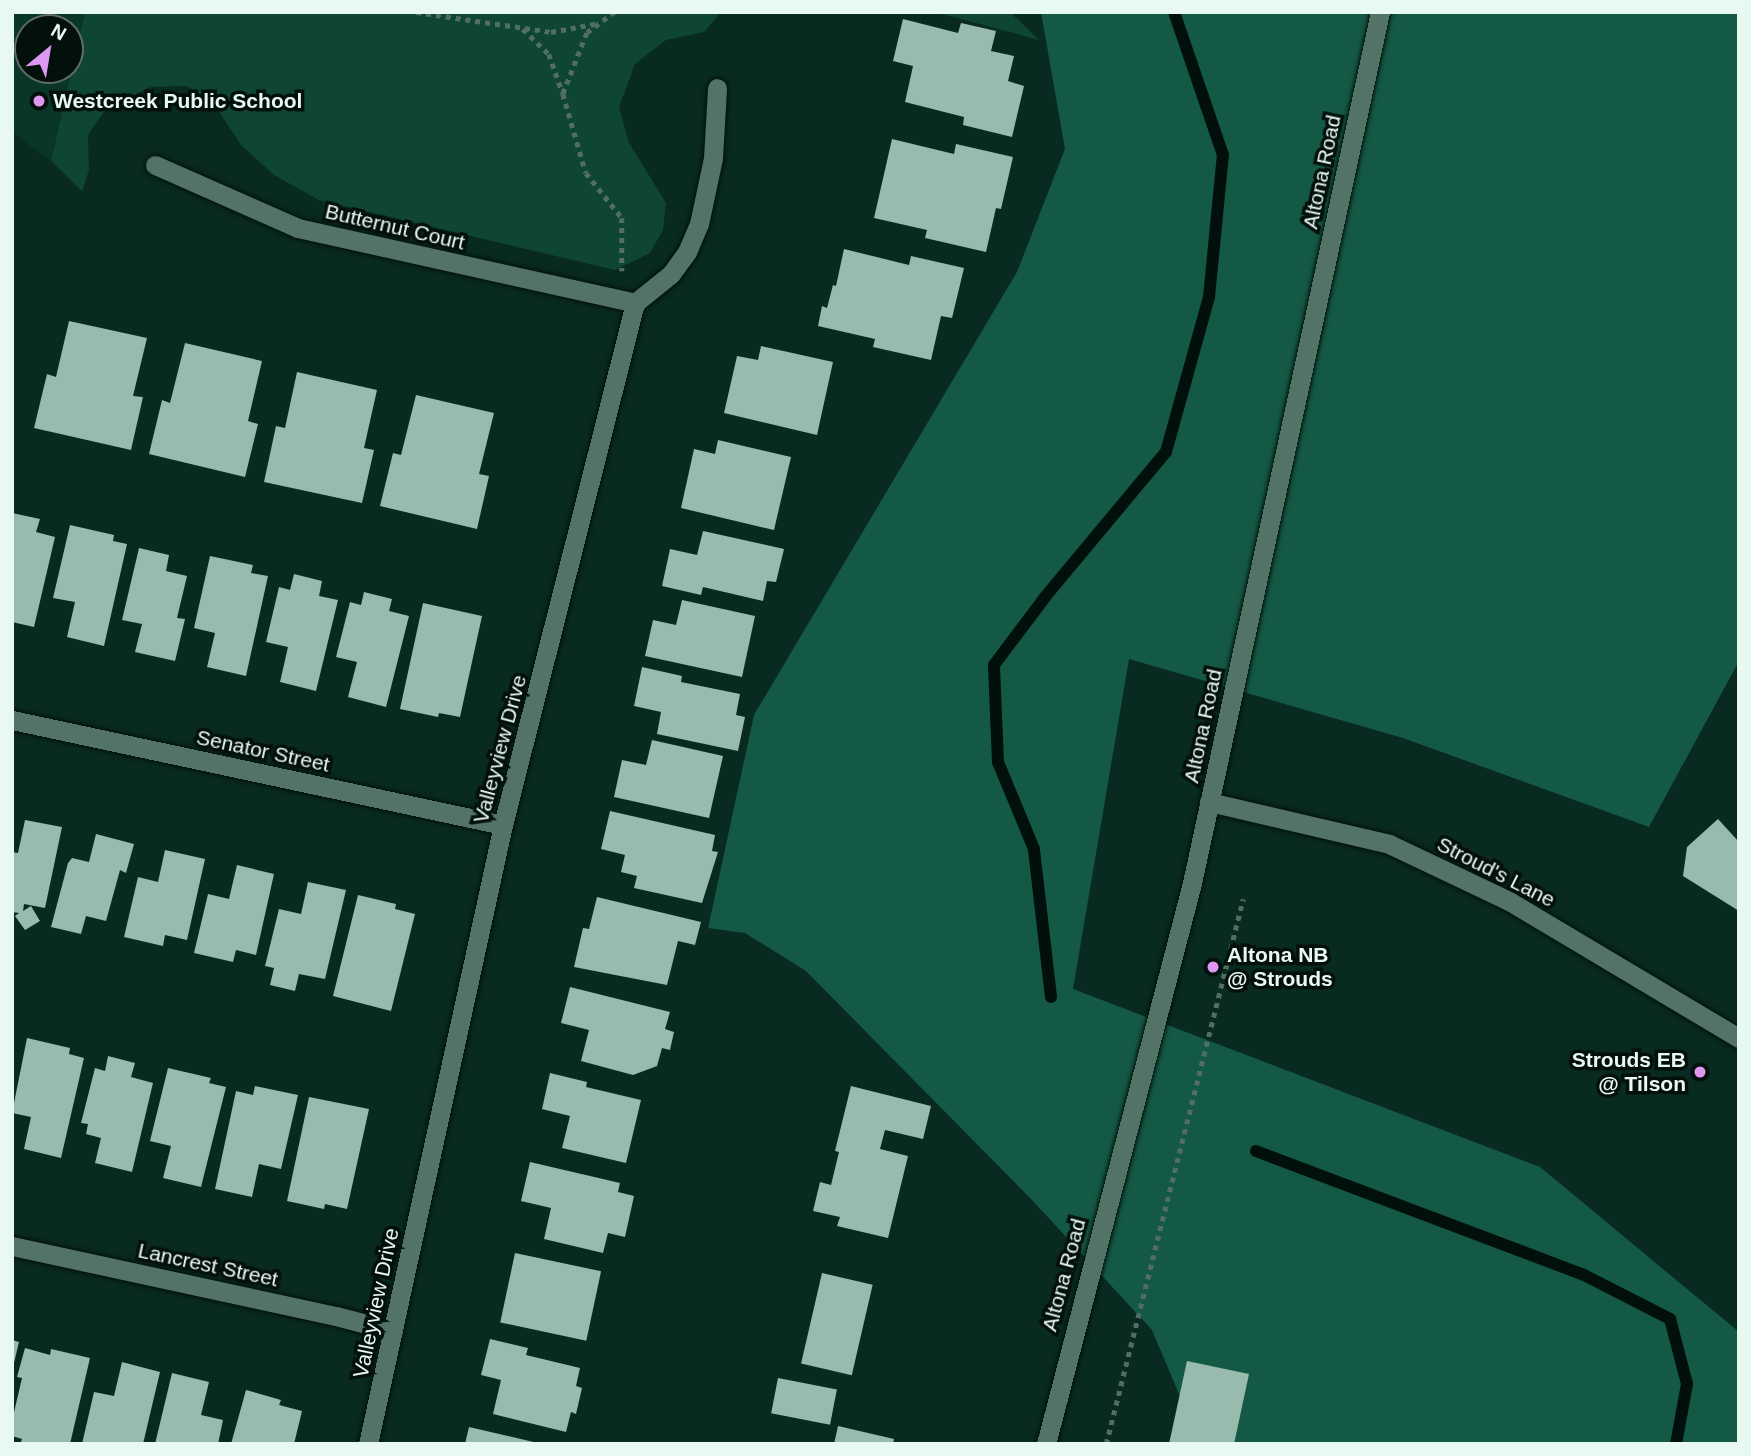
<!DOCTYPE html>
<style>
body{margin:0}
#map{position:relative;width:1751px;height:1456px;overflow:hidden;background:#092a20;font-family:Arial,sans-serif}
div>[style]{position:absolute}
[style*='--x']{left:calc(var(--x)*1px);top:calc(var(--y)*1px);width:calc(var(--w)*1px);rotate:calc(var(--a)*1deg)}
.built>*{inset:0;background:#0a3629}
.green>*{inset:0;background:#0e4535}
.forest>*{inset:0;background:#145945}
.stream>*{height:12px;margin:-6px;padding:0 6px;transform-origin:6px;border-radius:6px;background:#02100b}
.building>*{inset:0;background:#98bbad;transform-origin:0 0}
.path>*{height:4.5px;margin-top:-2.25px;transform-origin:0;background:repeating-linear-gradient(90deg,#516d64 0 5px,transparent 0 10px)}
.roads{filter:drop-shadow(0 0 2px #00110a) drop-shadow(0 0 2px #00110a)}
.minor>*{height:19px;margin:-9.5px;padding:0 9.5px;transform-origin:9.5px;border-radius:9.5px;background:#537367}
.tertiary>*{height:19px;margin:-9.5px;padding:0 9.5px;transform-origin:9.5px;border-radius:9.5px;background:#537367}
.secondary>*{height:19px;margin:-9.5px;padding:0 9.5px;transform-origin:9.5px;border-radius:9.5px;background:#537367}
.dots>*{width:19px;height:19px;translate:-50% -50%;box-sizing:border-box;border:4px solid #04100b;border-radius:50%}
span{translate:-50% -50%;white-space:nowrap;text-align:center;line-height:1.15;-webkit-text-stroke:7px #04100b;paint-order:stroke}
.poi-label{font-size:21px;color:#e7f9f1;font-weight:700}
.left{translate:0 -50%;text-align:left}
.right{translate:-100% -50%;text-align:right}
.street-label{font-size:21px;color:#e7f9f1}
.frame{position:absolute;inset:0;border:14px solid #e7f9f1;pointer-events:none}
.north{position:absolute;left:14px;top:14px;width:70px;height:70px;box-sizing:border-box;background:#04100b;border:2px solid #5f6d67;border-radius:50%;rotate:30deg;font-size:19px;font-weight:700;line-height:28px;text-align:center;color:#e7f9f1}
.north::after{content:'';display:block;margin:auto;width:24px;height:32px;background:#de98f2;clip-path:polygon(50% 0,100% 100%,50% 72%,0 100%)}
</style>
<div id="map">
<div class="built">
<div style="clip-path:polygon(evenodd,12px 12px,85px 12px,51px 161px,12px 132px,12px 12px,28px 28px,70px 28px,70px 70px,28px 70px,28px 28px)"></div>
</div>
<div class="green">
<div style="clip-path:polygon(85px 12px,721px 12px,704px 32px,666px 40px,635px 64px,619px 107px,629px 143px,666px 203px,663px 230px,650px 253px,615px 270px,319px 200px,274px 175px,241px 145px,214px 104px,187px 86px,151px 87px,107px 107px,88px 135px,89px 170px,82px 191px,51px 161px)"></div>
<div style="clip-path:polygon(935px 12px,1010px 12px,1039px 40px)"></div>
</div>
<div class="forest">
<div style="clip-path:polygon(1041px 12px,1739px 12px,1739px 661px,1649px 827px,1403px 738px,1129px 659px,1073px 989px,1540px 1167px,1739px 1332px,1739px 1444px,1200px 1444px,1152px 1330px,1032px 1200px,806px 971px,745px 933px,708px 928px,754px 715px,1017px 272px,1065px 149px)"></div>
</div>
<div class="stream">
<div style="--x:1051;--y:997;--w:149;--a:-96.6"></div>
<div style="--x:1034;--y:849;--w:94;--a:-112.5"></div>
<div style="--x:998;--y:762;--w:97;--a:-92.4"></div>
<div style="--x:994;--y:665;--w:85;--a:-53.1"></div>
<div style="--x:1045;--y:597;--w:189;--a:-50.2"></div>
<div style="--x:1166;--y:452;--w:161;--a:-74.5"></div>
<div style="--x:1209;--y:297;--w:143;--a:-84.4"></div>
<div style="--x:1223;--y:155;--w:151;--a:-108.9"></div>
<div style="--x:1256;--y:1151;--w:351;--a:20.7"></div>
<div style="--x:1584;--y:1275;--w:97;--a:27.1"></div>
<div style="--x:1670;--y:1319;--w:67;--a:75.3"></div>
<div style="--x:1687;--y:1384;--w:61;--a:100.4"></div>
</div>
<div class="building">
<div style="clip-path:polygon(903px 19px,958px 33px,961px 23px,996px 31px,991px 51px,1014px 56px,1008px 81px,1024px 86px,1012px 137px,963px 125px,964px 117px,905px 102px,913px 66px,893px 61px)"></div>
<div style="clip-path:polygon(892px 139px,954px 154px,956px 144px,1013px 157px,1001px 209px,996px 208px,986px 252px,925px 238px,927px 230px,874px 218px)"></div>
<div style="clip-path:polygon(844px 249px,909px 265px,911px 256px,964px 268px,952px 318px,941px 316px,931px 360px,873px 347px,875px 339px,818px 326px,822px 306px,827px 308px,833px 285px,836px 286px)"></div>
<div style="clip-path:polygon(69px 321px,147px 338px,133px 396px,143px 397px,131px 450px,34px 428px,47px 374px,56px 377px)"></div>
<div style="clip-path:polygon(185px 343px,262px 361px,248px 421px,258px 424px,245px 477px,149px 454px,162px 400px,170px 403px)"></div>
<div style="clip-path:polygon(761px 346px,833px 362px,817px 435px,724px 413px,737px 356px,758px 360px)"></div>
<div style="clip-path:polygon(297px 372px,377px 390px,364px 448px,374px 450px,362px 503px,264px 482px,276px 426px,285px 428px)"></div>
<div style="clip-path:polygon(416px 395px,494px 413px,479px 474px,489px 476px,477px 529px,380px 506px,393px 453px,401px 455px)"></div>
<div style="clip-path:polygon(718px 440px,791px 457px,774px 530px,681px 508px,694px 449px,715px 454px)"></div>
<div style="clip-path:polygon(12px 513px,40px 519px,36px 532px,55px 537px,34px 627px,12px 622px)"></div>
<div style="clip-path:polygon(70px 525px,114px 535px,113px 541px,127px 544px,104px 646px,67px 637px,75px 602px,53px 598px)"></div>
<div style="clip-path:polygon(703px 531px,784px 549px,776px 582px,767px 581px,763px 601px,703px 587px,701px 595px,662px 586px,670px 549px,697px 555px)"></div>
<div style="clip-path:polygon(139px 548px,169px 555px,166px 571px,187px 576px,177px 618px,185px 619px,175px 661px,135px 652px,142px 624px,122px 620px)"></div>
<div style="clip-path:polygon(210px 556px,253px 565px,251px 573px,268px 576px,246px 676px,207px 667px,215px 633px,194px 628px)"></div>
<div style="clip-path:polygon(294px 574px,322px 581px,319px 596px,338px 600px,316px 691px,280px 682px,288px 647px,266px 642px,279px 587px,290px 590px)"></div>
<div style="clip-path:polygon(364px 592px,392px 599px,389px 611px,409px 616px,386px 707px,348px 697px,357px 662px,336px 657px,350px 602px,361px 605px)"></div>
<div style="clip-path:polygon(682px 600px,755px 616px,742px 677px,645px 656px,653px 620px,676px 625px)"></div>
<div style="clip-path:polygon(423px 603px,482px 616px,460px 717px,439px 713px,438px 717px,400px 709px)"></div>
<div style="clip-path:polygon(642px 667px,682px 676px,681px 682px,740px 694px,736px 715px,745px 717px,738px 751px,657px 734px,661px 712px,634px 706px)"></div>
<div style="clip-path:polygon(652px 740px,723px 756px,709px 818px,614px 797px,622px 760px,646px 765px)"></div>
<div style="clip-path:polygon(610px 811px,715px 835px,712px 851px,718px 852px,702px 903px,634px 888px,637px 876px,621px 872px,625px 855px,601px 849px)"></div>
<div style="clip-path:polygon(1718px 819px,1739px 842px,1739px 911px,1683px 876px,1687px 847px)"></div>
<div style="clip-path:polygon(25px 820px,62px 827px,45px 908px,24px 904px,23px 911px,31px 906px,40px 921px,25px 930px,15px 916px,19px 913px,12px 912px,12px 852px,18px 853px)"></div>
<div style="clip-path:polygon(96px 834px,134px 844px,126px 873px,120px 870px,106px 921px,86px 916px,81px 934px,51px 927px,68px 863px,72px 858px,89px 862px)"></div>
<div style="clip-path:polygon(165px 850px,205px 859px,187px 940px,165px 935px,163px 946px,124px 937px,138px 877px,158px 882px)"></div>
<div style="clip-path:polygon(237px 865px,274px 874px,256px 955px,236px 950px,233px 962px,194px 953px,208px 894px,229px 899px)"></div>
<div style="clip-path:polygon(308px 882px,346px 890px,325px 979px,299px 974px,295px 991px,270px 985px,274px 968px,265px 966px,279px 909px,301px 914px)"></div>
<div style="clip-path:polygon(358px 895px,396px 904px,395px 909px,415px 914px,391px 1011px,333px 996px)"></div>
<div style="clip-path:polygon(597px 897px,701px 922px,695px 945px,678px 941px,667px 985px,574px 967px,583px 928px,589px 929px)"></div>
<div style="clip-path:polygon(570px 987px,670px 1012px,665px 1029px,674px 1032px,670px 1050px,662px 1048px,657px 1066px,633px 1075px,581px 1061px,589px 1030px,561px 1023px)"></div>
<div style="clip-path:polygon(27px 1038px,70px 1048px,69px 1054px,84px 1058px,61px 1158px,24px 1149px,31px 1117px,12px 1113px)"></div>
<div style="clip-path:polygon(108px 1056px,135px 1063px,131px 1077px,153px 1083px,132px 1172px,95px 1163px,101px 1138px,86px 1134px,88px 1124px,81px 1123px,95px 1068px,105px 1071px)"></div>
<div style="clip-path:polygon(168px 1068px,211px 1078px,209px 1083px,226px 1087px,201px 1187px,163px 1178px,171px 1146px,150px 1141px)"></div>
<div style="clip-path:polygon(550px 1073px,587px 1082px,586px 1087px,641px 1100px,626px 1163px,562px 1148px,570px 1116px,542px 1109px)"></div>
<div style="clip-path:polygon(255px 1086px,298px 1095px,281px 1169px,259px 1164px,252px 1197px,215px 1189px,236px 1091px,253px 1095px)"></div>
<div style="clip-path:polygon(851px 1086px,931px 1106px,923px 1139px,885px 1130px,880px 1149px,908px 1156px,888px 1238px,837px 1226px,840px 1217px,813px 1211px,820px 1182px,831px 1185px,839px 1152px,835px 1151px)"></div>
<div style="clip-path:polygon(309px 1097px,369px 1109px,347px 1209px,325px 1204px,324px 1209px,287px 1201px)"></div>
<div style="clip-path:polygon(530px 1162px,620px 1183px,618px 1192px,634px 1196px,625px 1237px,608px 1233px,603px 1253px,544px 1239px,551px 1208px,521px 1201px)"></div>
<div style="left:515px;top:1253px;width:88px;height:71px;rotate:12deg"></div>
<div style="left:822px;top:1273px;width:52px;height:93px;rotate:13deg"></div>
<div style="clip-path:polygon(490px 1339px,528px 1348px,526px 1355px,580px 1368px,576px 1386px,582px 1388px,576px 1414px,571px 1412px,566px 1432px,493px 1414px,501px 1380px,481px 1375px)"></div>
<div style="clip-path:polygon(12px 1340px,19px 1342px,13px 1367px,12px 1367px)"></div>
<div style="clip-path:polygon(25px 1348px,50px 1355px,51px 1349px,90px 1358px,70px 1444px,20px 1444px,22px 1439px,12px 1436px,12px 1421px,22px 1378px,17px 1377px)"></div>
<div style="clip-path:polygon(1187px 1361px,1249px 1374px,1234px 1444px,1169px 1444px)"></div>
<div style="clip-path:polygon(122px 1362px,160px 1372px,143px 1444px,82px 1444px,94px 1392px,114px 1396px)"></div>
<div style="clip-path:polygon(172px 1373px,209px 1382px,201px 1415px,223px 1420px,218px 1444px,155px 1444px)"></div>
<div style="left:778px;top:1378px;width:60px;height:36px;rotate:11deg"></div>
<div style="clip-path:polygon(246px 1390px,281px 1400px,279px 1405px,302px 1411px,294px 1444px,231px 1444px)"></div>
<div style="clip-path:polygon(838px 1426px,894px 1439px,893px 1444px,834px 1444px)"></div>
<div style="clip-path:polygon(469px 1427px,538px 1443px,538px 1444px,465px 1444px)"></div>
</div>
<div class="path">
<div style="--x:416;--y:12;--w:136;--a:8.4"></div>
<div style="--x:551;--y:32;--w:49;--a:-10.6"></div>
<div style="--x:615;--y:12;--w:35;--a:143"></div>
<div style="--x:587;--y:33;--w:66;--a:111.5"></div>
<div style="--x:563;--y:94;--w:82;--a:73.8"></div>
<div style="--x:586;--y:173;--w:58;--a:51.3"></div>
<div style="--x:622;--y:218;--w:53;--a:90"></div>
<div style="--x:708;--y:12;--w:1;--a:90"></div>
<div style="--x:523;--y:29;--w:36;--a:44"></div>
<div style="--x:549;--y:54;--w:42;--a:70.7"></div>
<div style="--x:1106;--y:1444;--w:562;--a:-75.89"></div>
</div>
<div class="roads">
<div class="minor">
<div style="--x:155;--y:165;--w:156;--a:23.8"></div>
<div style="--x:298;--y:228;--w:345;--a:12.5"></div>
<div style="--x:12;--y:720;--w:502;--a:12.07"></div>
<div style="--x:12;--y:1246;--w:331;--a:12.2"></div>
<div style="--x:336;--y:1316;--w:59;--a:14.7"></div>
<div style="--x:368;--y:1444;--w:634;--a:-77.7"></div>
<div style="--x:503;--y:825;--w:538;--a:-75.81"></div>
<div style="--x:635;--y:303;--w:46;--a:-38.9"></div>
<div style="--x:671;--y:274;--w:27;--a:-54"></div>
<div style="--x:687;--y:252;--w:30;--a:-67"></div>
<div style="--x:699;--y:224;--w:67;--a:-78"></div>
<div style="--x:713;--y:158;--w:70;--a:-86.7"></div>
</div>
<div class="tertiary">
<div style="--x:1209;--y:802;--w:185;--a:13.1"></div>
<div style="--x:1389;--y:844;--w:133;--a:25.4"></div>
<div style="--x:1509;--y:901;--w:268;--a:30.8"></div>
</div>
<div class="secondary">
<div style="--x:1046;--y:1444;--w:580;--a:-75.41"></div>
<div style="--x:1192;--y:883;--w:891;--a:-77.82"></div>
</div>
</div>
<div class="dots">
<div style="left:39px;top:101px;background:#de98f2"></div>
<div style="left:1213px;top:967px;background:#de98f2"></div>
<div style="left:1700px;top:1072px;background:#de98f2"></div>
</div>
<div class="poi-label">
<span class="left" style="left:53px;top:101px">Westcreek Public School</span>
<span class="left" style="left:1227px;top:967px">Altona NB<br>@ Strouds</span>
<span class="right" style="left:1686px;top:1072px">Strouds EB<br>@ Tilson</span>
</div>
<div class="street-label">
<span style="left:1322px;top:172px;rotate:-78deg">Altona Road</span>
<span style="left:395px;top:227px;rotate:13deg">Butternut Court</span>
<span style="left:1203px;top:726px;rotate:-78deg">Altona Road</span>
<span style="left:500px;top:749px;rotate:-75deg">Valleyview Drive</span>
<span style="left:263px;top:751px;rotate:12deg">Senator Street</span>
<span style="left:1496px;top:872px;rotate:27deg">Stroud's Lane</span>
<span style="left:208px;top:1265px;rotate:12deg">Lancrest Street</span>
<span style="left:1064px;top:1275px;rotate:-75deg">Altona Road</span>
<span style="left:376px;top:1303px;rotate:-78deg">Valleyview Drive</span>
</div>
<div class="frame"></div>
<div class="north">N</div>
</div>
